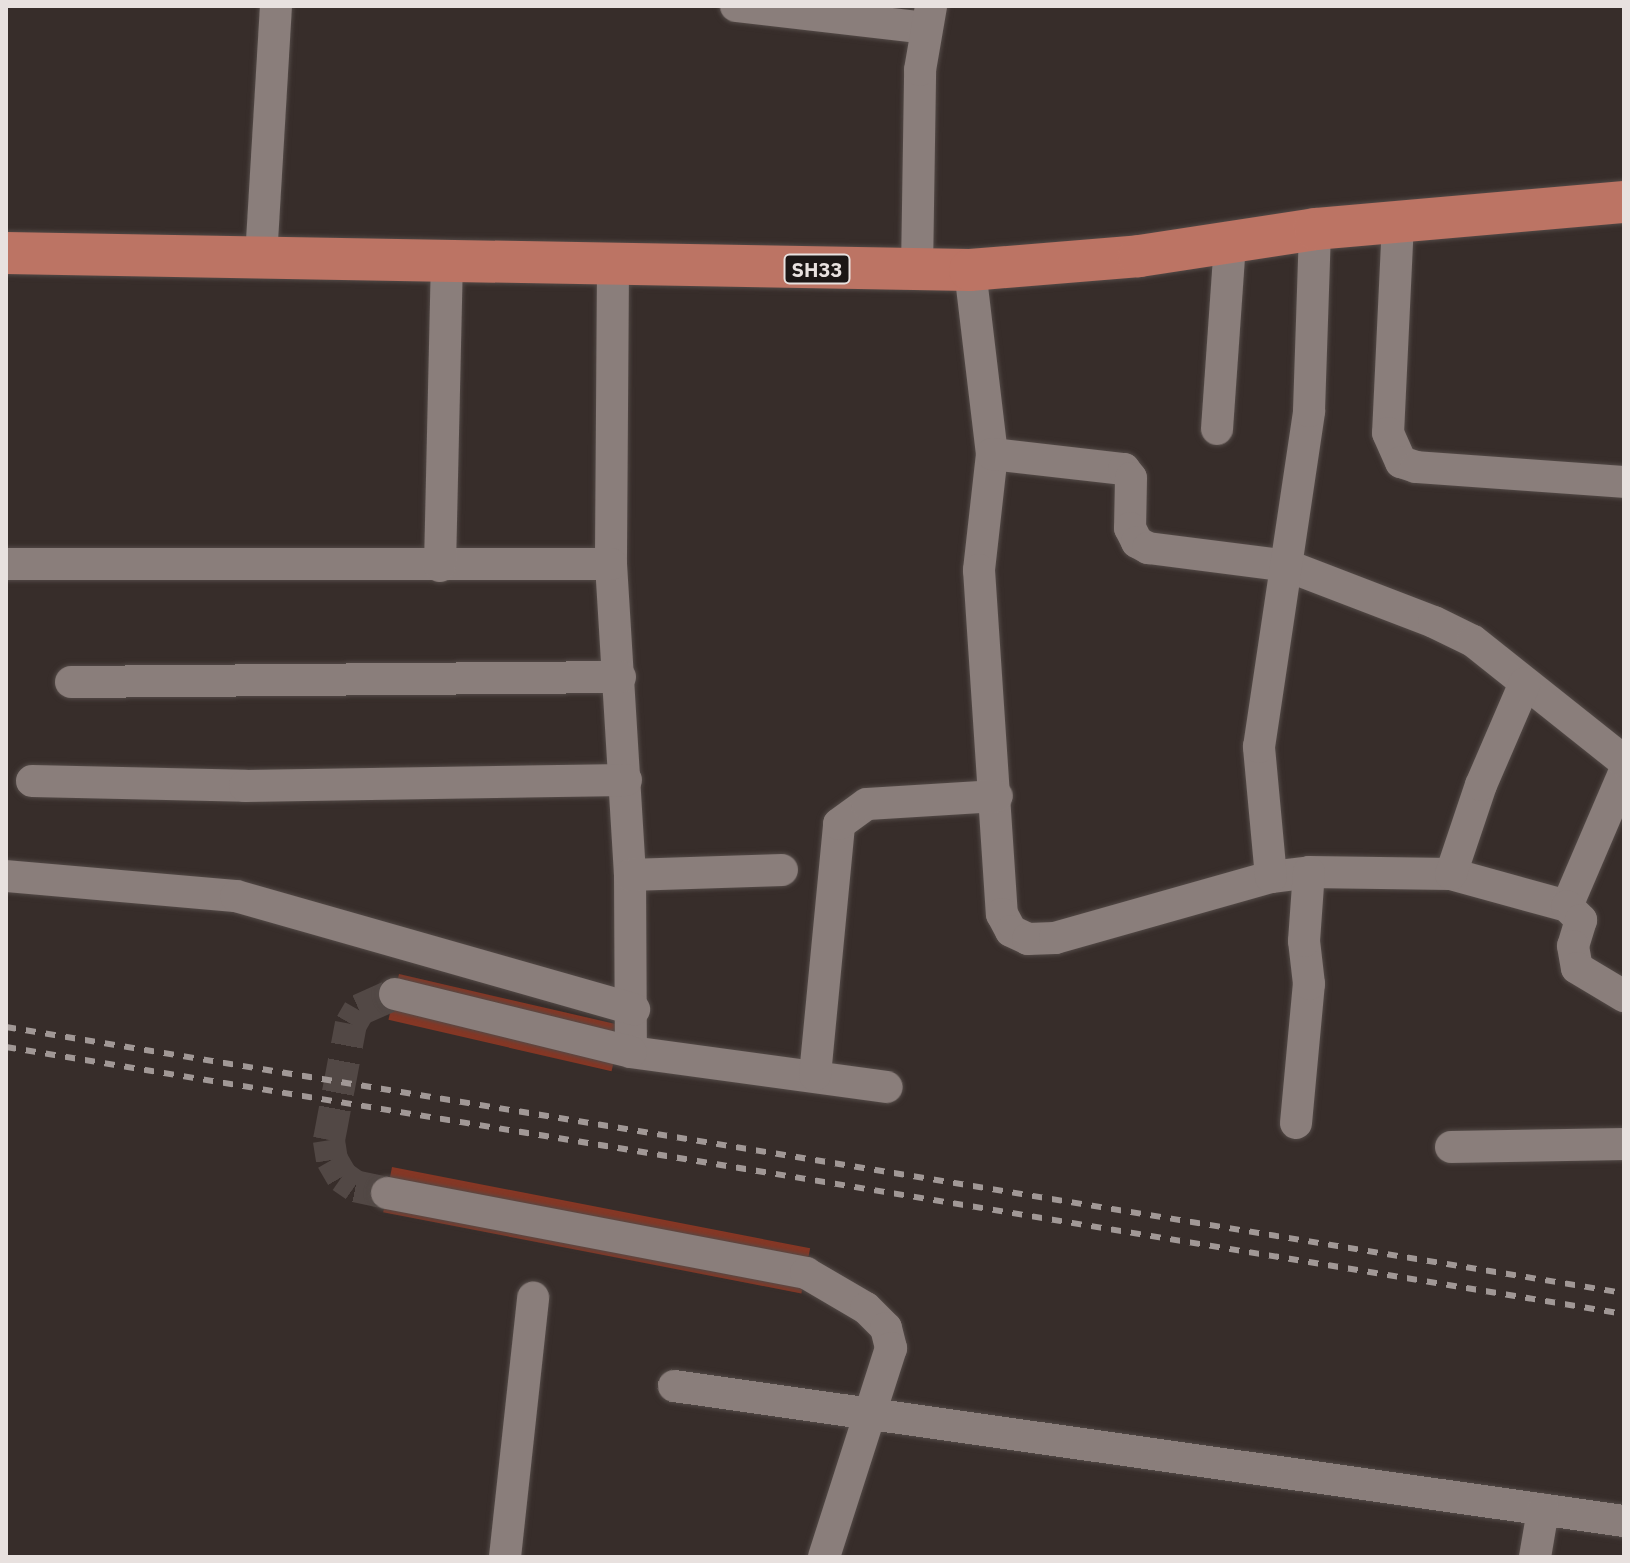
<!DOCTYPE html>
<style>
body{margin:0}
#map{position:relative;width:1630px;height:1563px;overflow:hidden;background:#372d2a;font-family:"IBM Plex Sans",sans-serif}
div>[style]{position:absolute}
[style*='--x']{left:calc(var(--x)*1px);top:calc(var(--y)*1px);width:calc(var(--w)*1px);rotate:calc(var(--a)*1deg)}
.building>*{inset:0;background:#853725;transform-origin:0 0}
.minor-tunnel>*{height:32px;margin-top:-16px;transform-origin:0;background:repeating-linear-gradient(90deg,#524845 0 32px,transparent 0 48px)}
.roads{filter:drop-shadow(0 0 2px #534a47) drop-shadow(0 0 2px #534a47)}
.minor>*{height:32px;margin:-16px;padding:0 16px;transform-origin:16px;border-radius:16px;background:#8a7e7b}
.major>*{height:42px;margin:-21px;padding:0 21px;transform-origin:21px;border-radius:21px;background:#bc7464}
.rail>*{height:6px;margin-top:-3px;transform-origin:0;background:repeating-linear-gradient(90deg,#a19896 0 10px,transparent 0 20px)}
span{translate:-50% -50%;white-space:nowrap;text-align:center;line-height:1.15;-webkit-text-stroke:7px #1b1615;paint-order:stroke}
.shield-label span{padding:2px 6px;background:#1b1615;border:2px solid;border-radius:6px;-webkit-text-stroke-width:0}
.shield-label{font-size:20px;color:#e8e1df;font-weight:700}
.frame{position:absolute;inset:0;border:8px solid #e8e1df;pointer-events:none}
</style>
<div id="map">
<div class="building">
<div style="left:399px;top:974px;width:229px;height:47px;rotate:13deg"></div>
<div style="left:392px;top:1167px;width:426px;height:46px;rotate:11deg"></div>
</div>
<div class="minor-tunnel">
<div style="--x:387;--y:1193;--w:33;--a:-168"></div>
<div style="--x:355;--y:1186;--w:16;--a:-145"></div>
<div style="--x:342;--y:1177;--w:20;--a:-120"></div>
<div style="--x:332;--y:1160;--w:20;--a:-99"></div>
<div style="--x:329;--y:1140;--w:118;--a:-79.3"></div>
<div style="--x:351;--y:1024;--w:16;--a:-60"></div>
<div style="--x:359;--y:1010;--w:39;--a:-24"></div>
</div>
<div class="roads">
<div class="minor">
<div style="--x:736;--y:6;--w:190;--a:6.6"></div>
<div style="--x:1398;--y:222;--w:211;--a:92.7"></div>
<div style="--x:1388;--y:433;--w:32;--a:66"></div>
<div style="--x:1401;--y:462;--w:16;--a:18"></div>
<div style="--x:1416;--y:467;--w:209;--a:4.1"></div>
<div style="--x:261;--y:258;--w:252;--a:-86.6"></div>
<div style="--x:613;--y:267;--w:297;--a:90.4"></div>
<div style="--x:611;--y:564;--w:312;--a:86.5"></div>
<div style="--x:630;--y:875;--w:177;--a:89.7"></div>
<div style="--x:631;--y:1052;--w:258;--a:7.8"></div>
<div style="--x:917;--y:270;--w:200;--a:-89.1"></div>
<div style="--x:920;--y:70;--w:65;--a:-80.2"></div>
<div style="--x:970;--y:270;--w:185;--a:83.2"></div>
<div style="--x:992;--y:454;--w:117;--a:96.4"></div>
<div style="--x:979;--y:570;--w:345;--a:86.2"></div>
<div style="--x:1002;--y:914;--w:19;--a:62"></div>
<div style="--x:1011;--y:931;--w:19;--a:25"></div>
<div style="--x:1028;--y:939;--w:27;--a:-2"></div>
<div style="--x:1055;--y:938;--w:224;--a:-15.8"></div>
<div style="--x:1271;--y:877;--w:38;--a:-7"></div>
<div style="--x:1309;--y:872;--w:142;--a:0.8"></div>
<div style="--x:1451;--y:874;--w:120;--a:15.4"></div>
<div style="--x:1567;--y:906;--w:145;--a:-66.8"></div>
<div style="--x:1217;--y:429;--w:188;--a:-86"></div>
<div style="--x:992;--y:454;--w:133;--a:6.5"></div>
<div style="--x:1124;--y:469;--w:11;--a:52"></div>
<div style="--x:1131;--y:478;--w:50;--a:91.1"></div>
<div style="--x:1130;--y:528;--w:16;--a:63"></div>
<div style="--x:1137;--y:542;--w:13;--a:29"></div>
<div style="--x:1148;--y:548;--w:141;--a:7.3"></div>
<div style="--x:1288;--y:566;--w:156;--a:21"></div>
<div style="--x:1434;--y:622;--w:43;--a:26"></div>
<div style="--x:1473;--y:641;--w:193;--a:38.5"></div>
<div style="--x:6;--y:564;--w:605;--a:0"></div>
<div style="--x:440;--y:566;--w:305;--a:-88.7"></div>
<div style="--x:71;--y:682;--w:549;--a:-0.52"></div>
<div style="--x:32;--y:781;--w:213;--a:1.3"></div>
<div style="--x:245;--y:786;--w:381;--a:-0.9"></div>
<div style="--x:1451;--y:874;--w:94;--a:-71.4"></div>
<div style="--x:1481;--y:785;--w:111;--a:-66.7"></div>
<div style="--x:630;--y:875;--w:152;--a:-1.9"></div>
<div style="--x:6;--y:876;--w:231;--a:5"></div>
<div style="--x:236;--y:896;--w:414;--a:15.9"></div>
<div style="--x:1271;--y:877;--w:131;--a:-95.3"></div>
<div style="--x:1259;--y:747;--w:340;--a:-81.5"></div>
<div style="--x:1309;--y:411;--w:182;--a:-88.1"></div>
<div style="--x:1567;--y:906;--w:20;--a:45"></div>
<div style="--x:1581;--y:920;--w:27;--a:107"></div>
<div style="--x:1573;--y:946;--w:22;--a:80"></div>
<div style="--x:1577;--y:968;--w:55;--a:30.8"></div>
<div style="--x:395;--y:994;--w:243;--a:13.8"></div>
<div style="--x:815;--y:1075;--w:252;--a:-84.5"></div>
<div style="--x:839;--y:824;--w:34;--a:-36"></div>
<div style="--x:867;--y:804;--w:130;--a:-3.5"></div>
<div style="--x:1296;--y:1123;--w:140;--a:-84.7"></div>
<div style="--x:1309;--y:984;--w:43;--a:-96.6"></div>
<div style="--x:1304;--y:941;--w:69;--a:-85.9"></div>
<div style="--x:1451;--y:1147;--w:173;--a:-1"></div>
<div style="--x:387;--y:1193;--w:427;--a:10.8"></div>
<div style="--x:806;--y:1273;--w:69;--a:30.3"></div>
<div style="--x:866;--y:1308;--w:28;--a:45"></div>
<div style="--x:886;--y:1328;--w:21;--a:76"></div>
<div style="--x:891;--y:1348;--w:219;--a:107.8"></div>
<div style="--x:674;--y:1386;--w:960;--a:8.09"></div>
<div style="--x:505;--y:1557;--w:261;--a:-83.8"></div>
<div style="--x:1535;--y:1557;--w:48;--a:-80.3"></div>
</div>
<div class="major">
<div style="--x:6;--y:253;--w:964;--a:1.01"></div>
<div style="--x:970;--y:270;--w:170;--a:-4.7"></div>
<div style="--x:1139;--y:256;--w:178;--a:-8.7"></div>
<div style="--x:1315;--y:229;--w:310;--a:-5"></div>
</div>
</div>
<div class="rail">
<div style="--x:6;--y:1027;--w:1640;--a:9.34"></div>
<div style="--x:6;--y:1047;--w:1640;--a:9.37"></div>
</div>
<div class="shield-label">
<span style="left:817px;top:269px">SH33</span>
</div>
<div class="frame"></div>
</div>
